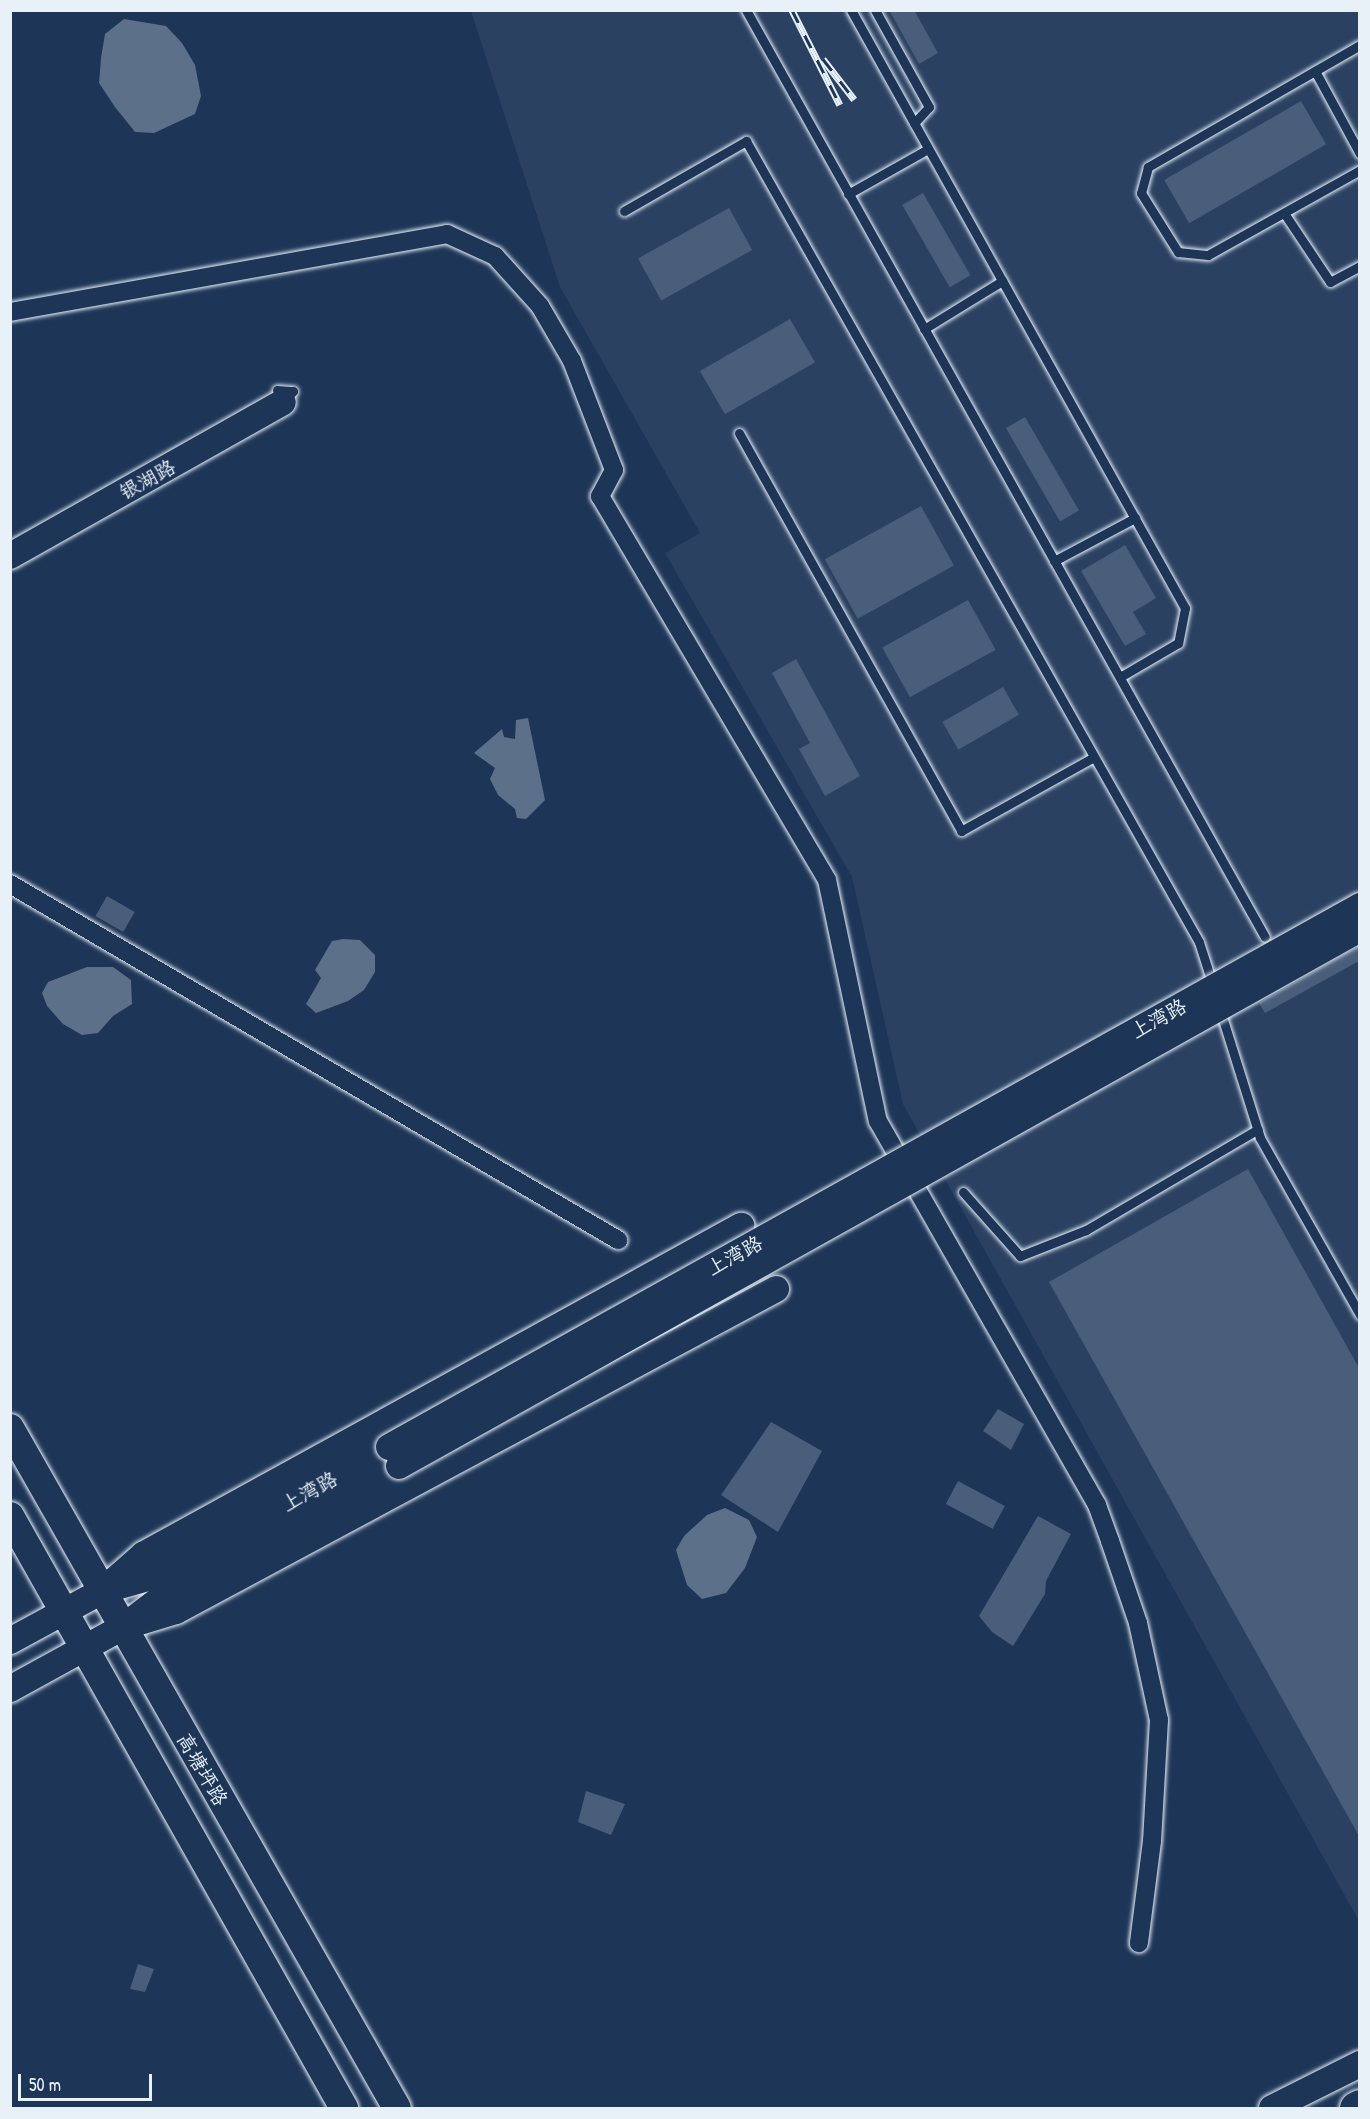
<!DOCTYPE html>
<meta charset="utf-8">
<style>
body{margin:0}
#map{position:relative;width:1370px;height:2119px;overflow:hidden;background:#1d3557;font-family:"Patrick Hand","LXGW WenKai TC",sans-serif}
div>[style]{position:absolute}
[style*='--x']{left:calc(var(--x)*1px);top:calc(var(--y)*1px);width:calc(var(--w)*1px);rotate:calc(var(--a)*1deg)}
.built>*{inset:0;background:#2a4162}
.water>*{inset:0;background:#5d7089}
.building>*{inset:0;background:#495e7a;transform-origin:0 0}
.roads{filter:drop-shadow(0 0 2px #e8f1f8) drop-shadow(0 0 2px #e8f1f8)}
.lane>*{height:9px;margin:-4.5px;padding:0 4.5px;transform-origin:4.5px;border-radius:4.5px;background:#1d3557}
.street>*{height:18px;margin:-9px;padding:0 9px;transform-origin:9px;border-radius:9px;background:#1d3557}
.secondary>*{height:26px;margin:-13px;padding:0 13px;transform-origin:13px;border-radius:13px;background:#1d3557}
.primary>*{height:28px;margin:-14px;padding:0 14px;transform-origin:14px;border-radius:14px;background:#1d3557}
.highway>*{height:33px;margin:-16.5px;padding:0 16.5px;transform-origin:16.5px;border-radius:16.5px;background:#1d3557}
.rail>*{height:7px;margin-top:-3.5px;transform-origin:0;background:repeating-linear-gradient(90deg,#1d3557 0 14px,#e8f1f8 0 28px);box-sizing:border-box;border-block:2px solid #e8f1f8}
.bridges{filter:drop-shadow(0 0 2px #e8f1f8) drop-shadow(0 0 2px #e8f1f8)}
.secondary-bridge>*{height:26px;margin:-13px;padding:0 13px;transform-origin:13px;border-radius:13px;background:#1d3557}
span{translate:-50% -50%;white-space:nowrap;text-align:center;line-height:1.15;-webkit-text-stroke:5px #1d3557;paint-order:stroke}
.street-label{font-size:20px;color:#e8f1f8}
.frame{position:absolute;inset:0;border:12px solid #e8f1f8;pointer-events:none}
.scale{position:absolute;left:18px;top:2074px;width:134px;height:27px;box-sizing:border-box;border:3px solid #e8f1f8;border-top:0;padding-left:8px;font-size:18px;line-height:21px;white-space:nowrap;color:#e8f1f8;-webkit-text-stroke:4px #1d3557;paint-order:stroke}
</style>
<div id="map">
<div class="built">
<div style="clip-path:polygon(471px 11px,1359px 11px,1359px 1921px,903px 1104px,852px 877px,665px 553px,700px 533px,560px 287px)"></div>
</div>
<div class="water">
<div style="clip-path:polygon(124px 19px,166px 26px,182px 43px,195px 65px,201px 96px,195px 114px,154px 133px,135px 132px,115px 107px,99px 83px,101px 58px,105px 34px)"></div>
<div style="clip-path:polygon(528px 718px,545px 800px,526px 819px,517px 818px,515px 809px,498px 795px,490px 779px,495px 768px,474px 753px,502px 729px,504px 737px,515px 739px,516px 720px)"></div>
<div style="clip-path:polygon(343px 939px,360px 940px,375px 955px,375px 972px,364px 990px,348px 1001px,316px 1013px,306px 1004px,321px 978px,315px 970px,332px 941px)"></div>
<div style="clip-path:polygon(87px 967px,113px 967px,131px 980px,132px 1004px,113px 1016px,98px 1033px,82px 1035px,63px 1024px,47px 1006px,42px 993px,48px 982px)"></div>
<div style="clip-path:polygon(725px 1508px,749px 1520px,757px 1537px,745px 1568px,726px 1593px,702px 1599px,687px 1585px,676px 1550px,684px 1536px,707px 1515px)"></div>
</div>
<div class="building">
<div style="clip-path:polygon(889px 10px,914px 10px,938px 53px,919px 64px)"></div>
<div style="left:1301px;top:101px;width:50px;height:158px;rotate:60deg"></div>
<div style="left:923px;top:193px;width:95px;height:24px;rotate:60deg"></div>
<div style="left:729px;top:208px;width:48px;height:104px;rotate:61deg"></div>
<div style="left:790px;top:319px;width:50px;height:104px;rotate:60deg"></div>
<div style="left:1025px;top:417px;width:108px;height:22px;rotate:60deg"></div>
<div style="left:921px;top:506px;width:68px;height:110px;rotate:61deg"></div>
<div style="clip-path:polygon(1125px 545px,1156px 598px,1133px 612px,1146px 634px,1125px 646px,1081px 571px)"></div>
<div style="left:968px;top:600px;width:57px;height:98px;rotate:61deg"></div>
<div style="clip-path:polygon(796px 659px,860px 776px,825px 796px,799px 749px,810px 743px,772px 673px)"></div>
<div style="left:1003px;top:687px;width:32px;height:70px;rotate:60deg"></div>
<div style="left:107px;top:896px;width:32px;height:23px;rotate:30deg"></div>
<div style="clip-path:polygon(1359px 946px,1359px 961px,1265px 1013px,1259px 1003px)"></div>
<div style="clip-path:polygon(1248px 1169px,1359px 1368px,1359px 1836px,1049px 1282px)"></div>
<div style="clip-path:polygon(998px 1409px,1024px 1424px,1011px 1450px,983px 1431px)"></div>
<div style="clip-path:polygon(771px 1422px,822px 1451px,778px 1532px,721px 1495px)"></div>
<div style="left:958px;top:1481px;width:53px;height:26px;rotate:28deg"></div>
<div style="clip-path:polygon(1038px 1516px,1071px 1534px,1046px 1581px,1045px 1594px,1013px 1646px,992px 1632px,979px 1616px)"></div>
<div style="clip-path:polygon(586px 1791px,625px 1804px,611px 1835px,578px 1822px)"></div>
<div style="clip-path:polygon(138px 1964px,154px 1969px,145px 1992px,130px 1989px)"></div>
</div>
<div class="roads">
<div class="lane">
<div style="--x:746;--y:10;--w:1062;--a:60.76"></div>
<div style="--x:851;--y:10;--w:685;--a:60.82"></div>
<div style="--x:1185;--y:608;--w:36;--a:101"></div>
<div style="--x:1178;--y:643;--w:67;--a:149.6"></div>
<div style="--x:875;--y:10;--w:111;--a:60.9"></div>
<div style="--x:929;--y:107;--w:22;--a:133"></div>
<div style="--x:1360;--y:45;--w:245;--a:150.1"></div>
<div style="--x:1148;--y:167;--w:27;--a:105"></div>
<div style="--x:1141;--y:193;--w:70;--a:57.9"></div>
<div style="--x:1178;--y:252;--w:30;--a:6"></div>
<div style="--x:1208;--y:255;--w:174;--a:-29.2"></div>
<div style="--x:1315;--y:71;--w:94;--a:61.5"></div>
<div style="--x:848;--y:194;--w:92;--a:-29.4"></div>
<div style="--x:624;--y:211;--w:141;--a:-29.8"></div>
<div style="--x:746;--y:141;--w:920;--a:60.51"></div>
<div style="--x:1199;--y:942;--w:46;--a:72.3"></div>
<div style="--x:1284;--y:213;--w:83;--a:56.3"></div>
<div style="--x:1330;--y:282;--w:34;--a:-28"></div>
<div style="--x:924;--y:329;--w:92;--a:-31.6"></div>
<div style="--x:277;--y:390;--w:16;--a:4"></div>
<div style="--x:293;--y:391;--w:12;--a:132"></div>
<div style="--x:739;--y:433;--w:456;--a:60.8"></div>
<div style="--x:961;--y:831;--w:152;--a:-29.1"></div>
<div style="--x:1054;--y:561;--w:92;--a:-28"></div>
<div style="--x:1220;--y:1010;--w:134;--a:72.6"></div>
<div style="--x:1260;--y:1138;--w:203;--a:60.5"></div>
<div style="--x:963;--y:1192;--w:86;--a:48.3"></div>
<div style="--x:1020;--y:1256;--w:71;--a:-21.5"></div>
<div style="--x:1086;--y:1230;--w:199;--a:-30.4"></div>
</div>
<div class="street">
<div style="--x:10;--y:312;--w:444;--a:-10.1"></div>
<div style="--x:447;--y:234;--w:53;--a:24.6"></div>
<div style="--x:495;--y:256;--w:67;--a:48"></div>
<div style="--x:540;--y:306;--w:64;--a:59.8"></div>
<div style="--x:572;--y:361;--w:117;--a:68.9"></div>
<div style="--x:614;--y:470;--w:30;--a:118"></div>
<div style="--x:600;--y:496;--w:446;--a:59.4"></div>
<div style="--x:827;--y:880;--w:246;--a:78.1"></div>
<div style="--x:878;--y:1121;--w:442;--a:60.3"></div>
<div style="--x:1097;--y:1505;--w:38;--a:70"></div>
<div style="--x:1110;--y:1541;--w:87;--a:71.1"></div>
<div style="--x:1138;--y:1623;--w:99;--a:77.8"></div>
<div style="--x:1159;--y:1720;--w:121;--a:93.3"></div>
<div style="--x:1152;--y:1841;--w:103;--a:97.3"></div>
<div style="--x:10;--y:884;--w:705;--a:30.35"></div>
</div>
<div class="secondary">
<div style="--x:10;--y:556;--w:313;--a:-29.4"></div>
<div style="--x:102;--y:1591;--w:55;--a:-41.3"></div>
<div style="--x:143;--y:1555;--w:683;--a:-28.82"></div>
<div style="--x:123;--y:1627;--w:55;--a:-16.8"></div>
<div style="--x:176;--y:1611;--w:681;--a:-28.22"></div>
<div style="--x:10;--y:1641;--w:105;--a:-28.5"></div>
<div style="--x:102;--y:1591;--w:55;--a:-15.8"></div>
<div style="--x:155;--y:1576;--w:267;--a:-28.9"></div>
<div style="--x:10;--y:1689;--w:129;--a:-28.8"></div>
<div style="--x:123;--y:1627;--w:53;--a:-37.3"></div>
<div style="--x:165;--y:1595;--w:267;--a:-28.9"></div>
<div style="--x:1272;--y:2108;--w:98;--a:-26.6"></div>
</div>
<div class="primary">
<div style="--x:10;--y:1428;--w:782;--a:60.36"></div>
<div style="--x:10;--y:1516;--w:680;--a:60.57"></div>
</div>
<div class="highway">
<div style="--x:1356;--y:2108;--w:4;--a:-27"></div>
</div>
</div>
<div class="rail">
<div style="--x:792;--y:10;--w:106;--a:63.2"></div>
<div style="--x:823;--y:59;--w:51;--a:52.2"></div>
</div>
<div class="bridges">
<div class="secondary-bridge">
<div style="--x:389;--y:1447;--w:1112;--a:-29.12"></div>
<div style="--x:399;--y:1466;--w:1101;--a:-29.2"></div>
</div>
</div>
<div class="street-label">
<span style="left:147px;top:479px;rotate:-29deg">银湖路</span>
<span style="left:1158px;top:1018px;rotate:-29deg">上湾路</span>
<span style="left:734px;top:1255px;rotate:-29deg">上湾路</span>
<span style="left:309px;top:1491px;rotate:-29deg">上湾路</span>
<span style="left:203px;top:1769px;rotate:60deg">高塘坪路</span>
</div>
<div class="frame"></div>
<div class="scale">50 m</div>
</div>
